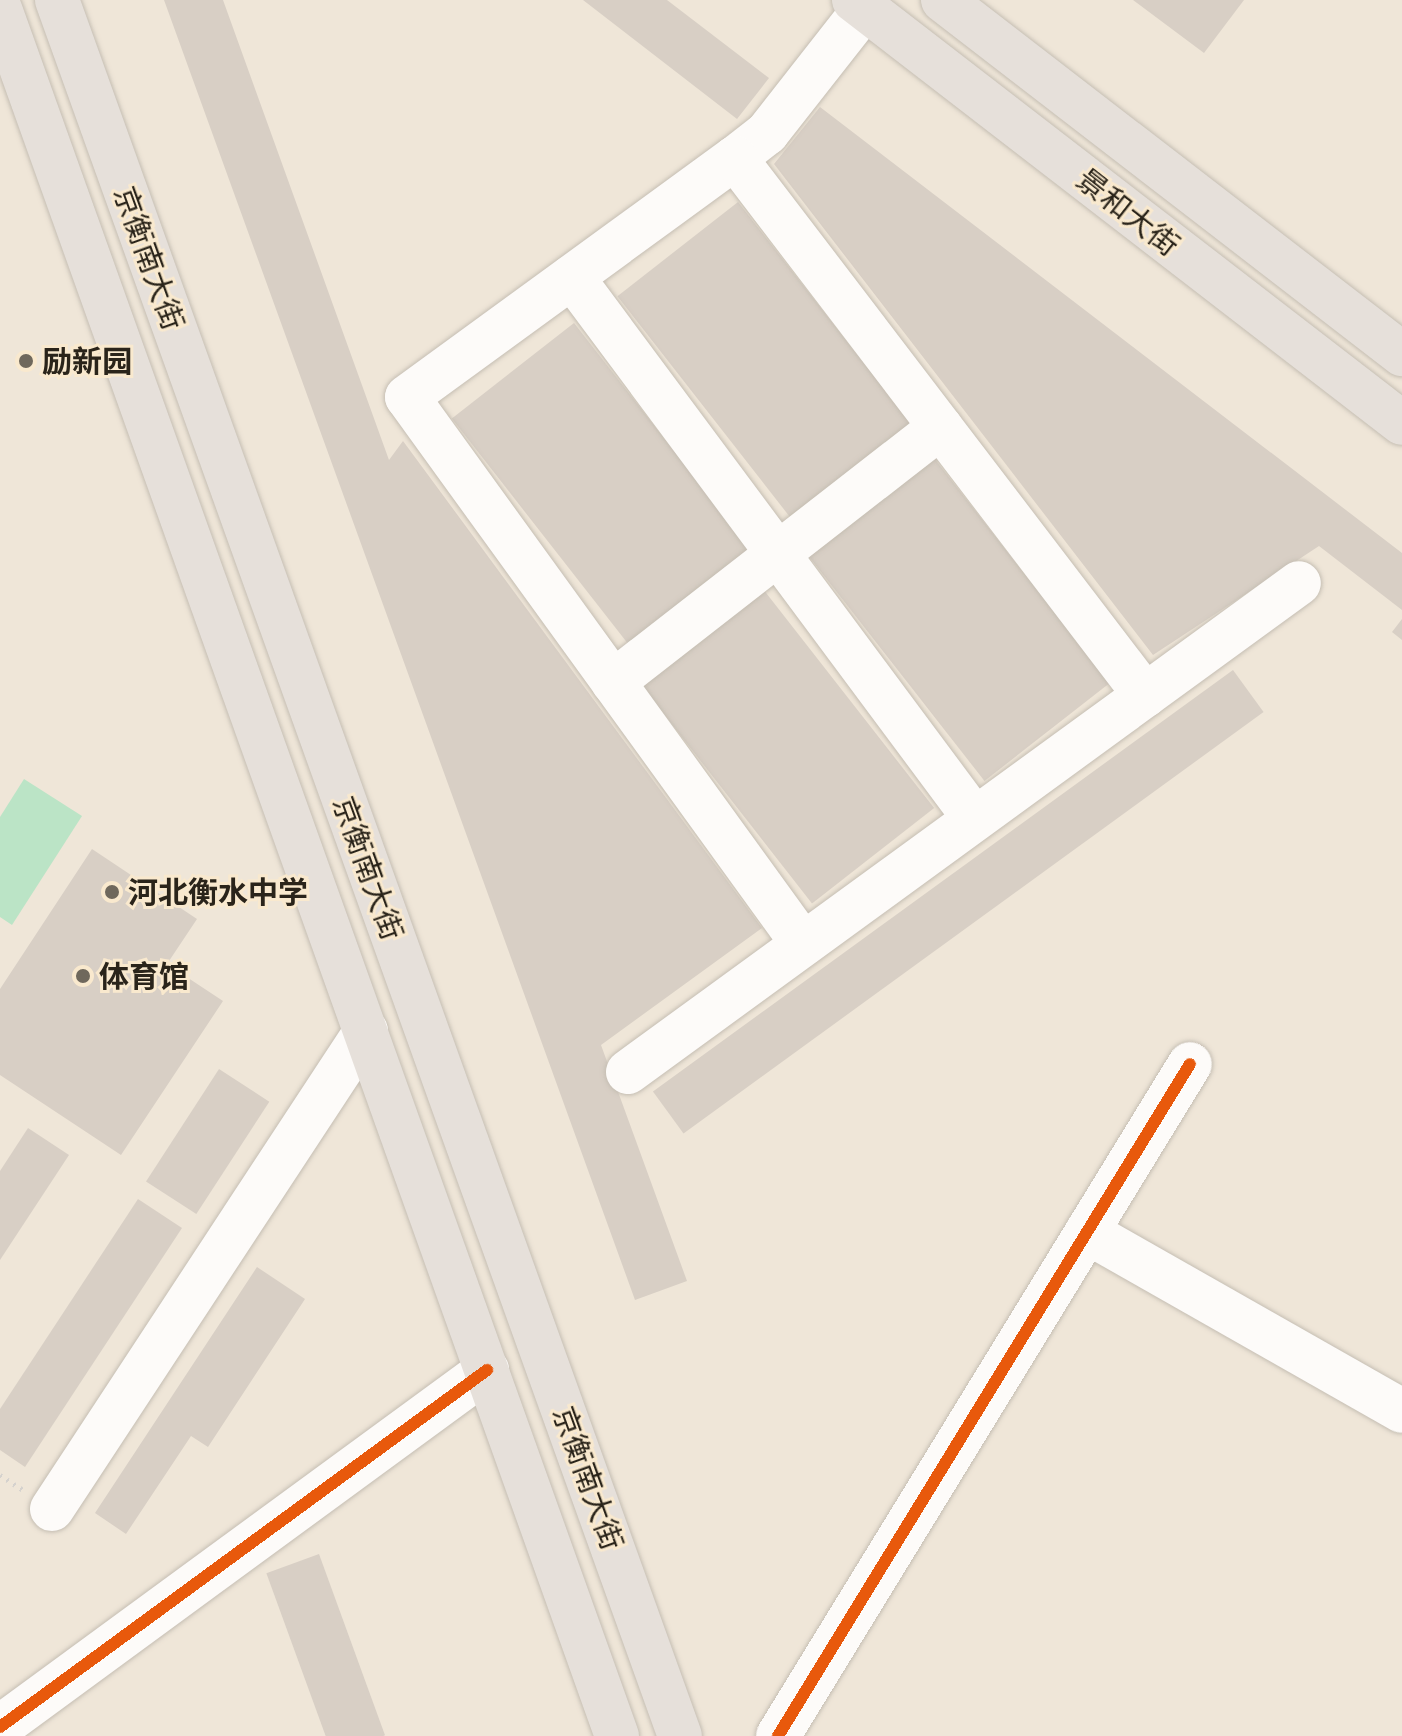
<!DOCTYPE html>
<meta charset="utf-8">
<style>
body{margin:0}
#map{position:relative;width:1402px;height:1736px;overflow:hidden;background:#efe6d8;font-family:Mulish,"Noto Sans SC",sans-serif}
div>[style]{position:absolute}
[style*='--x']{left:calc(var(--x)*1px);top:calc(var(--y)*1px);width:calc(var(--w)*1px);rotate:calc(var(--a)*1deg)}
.green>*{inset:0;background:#bbe4c6}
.building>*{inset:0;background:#d8cfc5;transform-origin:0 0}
.path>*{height:5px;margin-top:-2.5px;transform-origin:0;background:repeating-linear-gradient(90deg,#d5d2ce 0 2px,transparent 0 8px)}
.roads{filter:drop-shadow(0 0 2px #c5beb3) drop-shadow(0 0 2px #c5beb3)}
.minor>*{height:44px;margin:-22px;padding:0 22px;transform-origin:22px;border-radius:22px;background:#fdfbf9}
.major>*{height:44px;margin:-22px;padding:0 22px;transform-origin:22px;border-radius:22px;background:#e6e0da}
.cycleway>*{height:12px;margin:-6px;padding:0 6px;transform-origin:6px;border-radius:6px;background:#e8590c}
.dots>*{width:22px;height:22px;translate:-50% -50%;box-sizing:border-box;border:4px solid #f9e9ce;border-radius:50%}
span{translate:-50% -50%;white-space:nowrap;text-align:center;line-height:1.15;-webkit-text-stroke:6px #f9e9ce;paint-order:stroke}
.street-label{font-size:30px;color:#2a241a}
.poi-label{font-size:30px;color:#2a241a;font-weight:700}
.left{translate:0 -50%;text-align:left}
</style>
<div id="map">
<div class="green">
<div style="clip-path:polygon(24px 779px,82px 816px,12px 925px,0 917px,0 817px)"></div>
</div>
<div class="building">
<div style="clip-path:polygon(164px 0,223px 0,389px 460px,403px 441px,762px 928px,601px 1045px,687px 1281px,635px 1300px)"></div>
<div style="clip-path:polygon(583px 0,667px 0,769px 78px,737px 119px)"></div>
<div style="clip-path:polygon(1133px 0,1244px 0,1204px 53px)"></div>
<div style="clip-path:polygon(820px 107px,1402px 553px,1402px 610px,1319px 546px,1153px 655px,774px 164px)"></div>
<div style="left:738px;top:202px;width:282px;height:153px;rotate:52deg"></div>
<div style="left:574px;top:323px;width:288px;height:155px;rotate:52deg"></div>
<div style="left:930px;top:453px;width:292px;height:159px;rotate:52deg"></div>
<div style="left:763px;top:589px;width:278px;height:155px;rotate:52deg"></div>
<div style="clip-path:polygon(1402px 619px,1402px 640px,1392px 632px)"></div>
<div style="left:1233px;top:670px;width:52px;height:717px;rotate:54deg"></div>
<div style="clip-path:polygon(92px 849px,197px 919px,167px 964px,223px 1001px,121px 1155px,0 1075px,0 989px)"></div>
<div style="left:219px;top:1069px;width:60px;height:134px;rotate:33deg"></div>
<div style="clip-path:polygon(28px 1128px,69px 1155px,0 1260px,0 1171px)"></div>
<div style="clip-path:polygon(138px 1199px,182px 1228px,25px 1467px,0 1450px,0 1409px)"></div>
<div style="clip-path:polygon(257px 1267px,305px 1299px,208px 1447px,191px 1436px,126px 1534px,95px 1513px)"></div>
<div style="left:319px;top:1554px;width:193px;height:56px;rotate:70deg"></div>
</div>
<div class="path">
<div style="--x:0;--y:1475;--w:27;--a:33"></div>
</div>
<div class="roads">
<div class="minor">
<div style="--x:735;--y:158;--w:41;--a:-38"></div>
<div style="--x:767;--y:133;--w:159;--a:-51.9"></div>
<div style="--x:572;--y:277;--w:675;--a:53.37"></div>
<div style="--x:613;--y:682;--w:415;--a:-37.9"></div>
<div style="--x:803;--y:944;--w:675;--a:-125.9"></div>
<div style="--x:407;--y:397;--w:406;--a:-36.1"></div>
<div style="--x:735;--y:158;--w:676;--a:52.64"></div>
<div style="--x:628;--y:1072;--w:830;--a:-36.08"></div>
<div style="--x:1087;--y:1232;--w:362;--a:29.6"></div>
<div style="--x:52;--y:1509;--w:572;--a:-56.7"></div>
<div style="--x:0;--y:1727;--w:604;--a:-36.24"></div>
<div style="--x:778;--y:1736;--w:788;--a:-58.49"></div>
</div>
<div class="major">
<div style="--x:57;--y:0;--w:1844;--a:70.26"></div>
<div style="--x:854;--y:0;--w:692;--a:37.66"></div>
<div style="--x:943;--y:0;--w:580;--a:37.64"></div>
<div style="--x:0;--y:9;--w:1834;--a:70.34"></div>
</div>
</div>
<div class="cycleway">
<div style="--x:0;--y:1727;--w:604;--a:-36.24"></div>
<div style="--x:778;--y:1736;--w:788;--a:-58.49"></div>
</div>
<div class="dots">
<div style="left:26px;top:361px;background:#6f685c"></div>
<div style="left:112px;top:892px;background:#6f685c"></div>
<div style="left:83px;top:976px;background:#6f685c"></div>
</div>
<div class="street-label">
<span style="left:1128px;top:212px;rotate:38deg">景和大街</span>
<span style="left:149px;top:258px;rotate:70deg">京衡南大街</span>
<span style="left:368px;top:868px;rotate:70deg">京衡南大街</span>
<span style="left:588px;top:1478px;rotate:70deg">京衡南大街</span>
</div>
<div class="poi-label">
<span class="left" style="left:42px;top:361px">励新园</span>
<span class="left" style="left:128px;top:892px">河北衡水中学</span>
<span class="left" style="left:99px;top:976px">体育馆</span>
</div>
</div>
